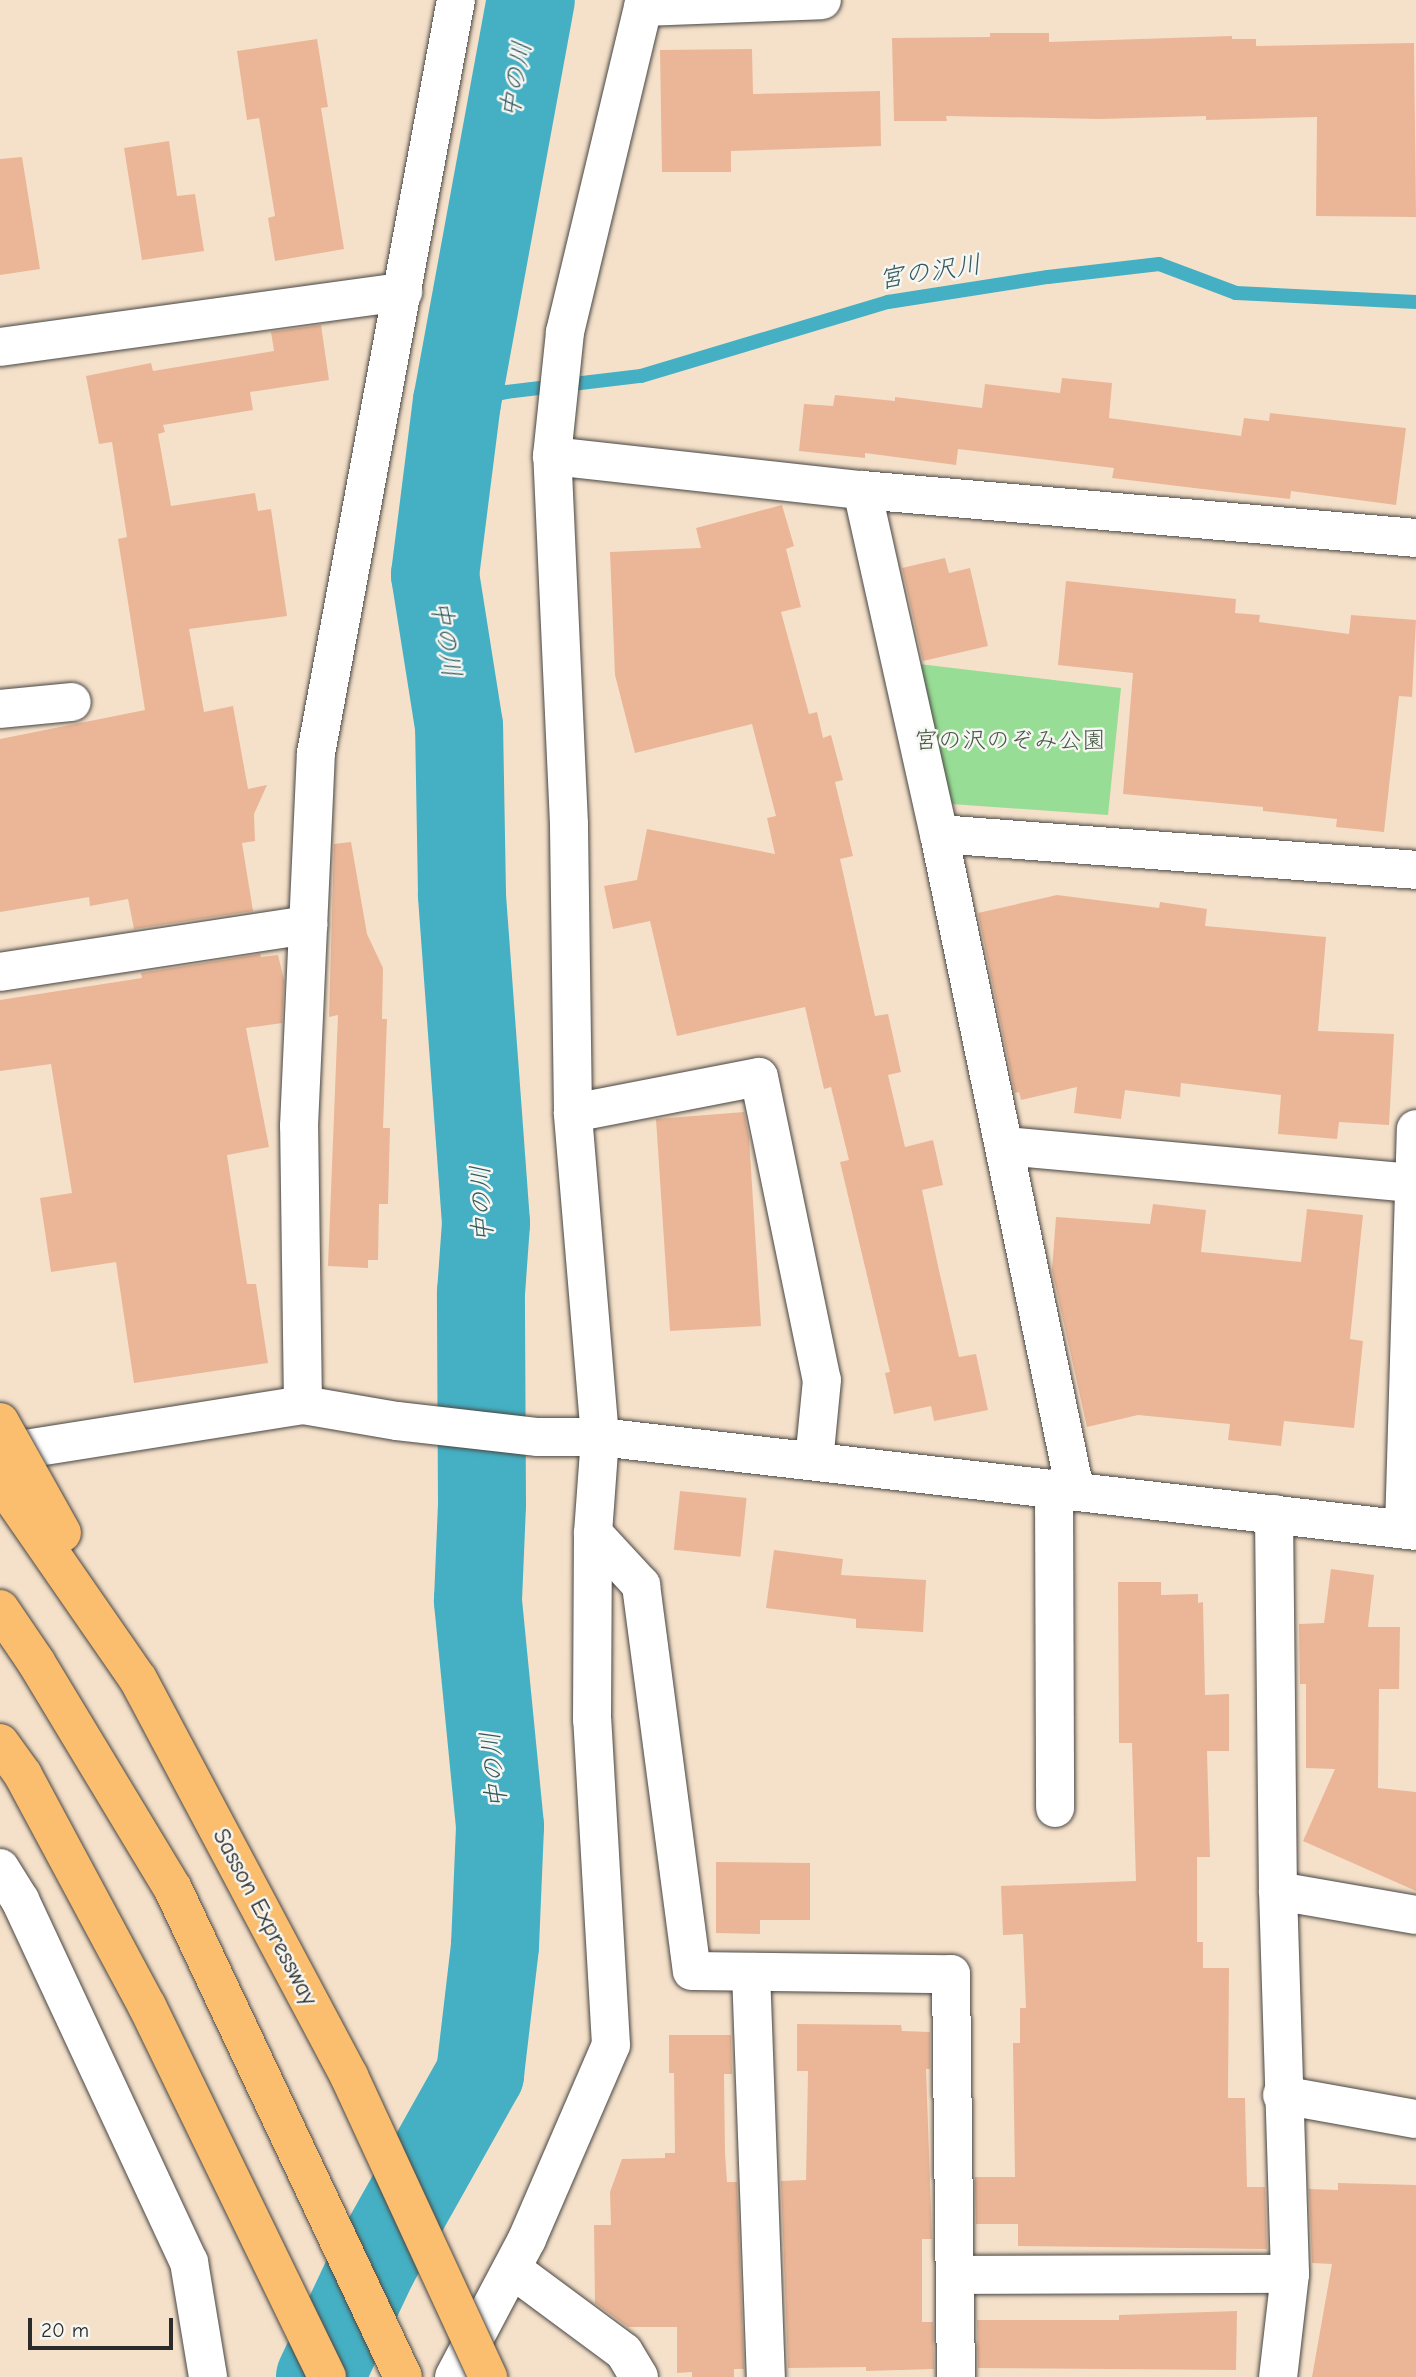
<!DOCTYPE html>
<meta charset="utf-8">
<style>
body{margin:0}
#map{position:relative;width:1416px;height:2377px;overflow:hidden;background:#f5e1ca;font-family:"Comic Neue","Klee One",sans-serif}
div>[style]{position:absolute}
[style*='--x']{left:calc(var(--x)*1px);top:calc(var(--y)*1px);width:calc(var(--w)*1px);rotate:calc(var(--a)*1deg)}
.green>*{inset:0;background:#98dd95}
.stream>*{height:14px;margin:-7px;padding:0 7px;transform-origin:7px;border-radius:7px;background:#45b0c3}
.river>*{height:88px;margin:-44px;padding:0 44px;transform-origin:44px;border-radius:44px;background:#45b0c3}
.building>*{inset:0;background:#eab697;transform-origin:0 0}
.roads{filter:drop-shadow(0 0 2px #494643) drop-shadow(0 0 2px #494643)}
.minor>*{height:38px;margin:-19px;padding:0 19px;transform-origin:19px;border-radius:19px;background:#fff}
.highway>*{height:38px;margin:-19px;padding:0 19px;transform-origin:19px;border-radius:19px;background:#fbbe6e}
.bridges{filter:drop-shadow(0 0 2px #494643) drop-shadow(0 0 2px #494643)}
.highway-bridge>*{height:38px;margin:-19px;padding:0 19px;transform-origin:19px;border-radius:19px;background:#fbbe6e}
span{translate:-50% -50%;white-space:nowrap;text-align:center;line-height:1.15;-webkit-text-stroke:5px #f6f6f2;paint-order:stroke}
.park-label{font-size:24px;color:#465846}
.street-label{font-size:24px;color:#2b2b2b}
.water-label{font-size:26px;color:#345a60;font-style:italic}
.scale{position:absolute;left:28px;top:2318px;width:145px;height:32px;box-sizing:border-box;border:4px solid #2b2b2b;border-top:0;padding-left:9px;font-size:21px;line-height:24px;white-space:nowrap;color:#2b2b2b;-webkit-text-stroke:5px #f6f6f2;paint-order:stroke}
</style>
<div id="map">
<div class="green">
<div style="clip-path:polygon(919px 664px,1121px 688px,1108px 815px,951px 804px)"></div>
</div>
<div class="stream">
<div style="--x:457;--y:402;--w:50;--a:-11.5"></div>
<div style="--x:506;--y:392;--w:136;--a:-6.8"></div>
<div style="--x:641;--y:376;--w:258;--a:-16.7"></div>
<div style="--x:888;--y:302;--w:162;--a:-8.9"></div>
<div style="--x:1048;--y:277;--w:112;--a:-6.7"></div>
<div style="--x:1159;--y:264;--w:82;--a:20.6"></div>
<div style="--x:1236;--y:293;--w:180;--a:2.9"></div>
</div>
<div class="river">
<div style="--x:320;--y:2377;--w:126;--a:-64.7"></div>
<div style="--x:374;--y:2263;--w:217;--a:-60.7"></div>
<div style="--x:480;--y:2074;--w:129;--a:-83.3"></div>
<div style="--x:495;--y:1946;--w:120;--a:-87.6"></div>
<div style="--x:500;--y:1826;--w:227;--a:-95.6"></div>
<div style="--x:478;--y:1600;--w:96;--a:-87.6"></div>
<div style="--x:482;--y:1504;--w:211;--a:-90.3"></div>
<div style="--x:481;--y:1293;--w:70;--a:-85.9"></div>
<div style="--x:486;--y:1223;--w:330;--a:-94.2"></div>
<div style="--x:462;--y:894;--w:168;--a:-91"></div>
<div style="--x:459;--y:726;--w:153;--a:-99"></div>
<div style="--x:435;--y:575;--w:174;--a:-82.8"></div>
<div style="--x:457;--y:402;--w:409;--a:-79.6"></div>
</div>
<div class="building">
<div style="clip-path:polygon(990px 33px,1049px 33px,1049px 42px,1232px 36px,1232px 39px,1256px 39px,1256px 46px,1414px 43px,1416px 217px,1316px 216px,1317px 117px,1206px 120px,1206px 116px,1100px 119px,946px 116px,947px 121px,894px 121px,892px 38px,990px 37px)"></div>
<div style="clip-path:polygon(317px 39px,328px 107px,321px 108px,344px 249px,275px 261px,268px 218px,275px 216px,259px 118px,247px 120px,237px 51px)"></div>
<div style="clip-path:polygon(752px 49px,753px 94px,880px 91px,881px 146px,731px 151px,731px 172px,662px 172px,660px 50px)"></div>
<div style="clip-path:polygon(169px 141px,177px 196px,195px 194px,204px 251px,142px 260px,124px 148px)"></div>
<div style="clip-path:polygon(22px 157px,40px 269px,0 275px,0 159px)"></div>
<div style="clip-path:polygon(321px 325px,329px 380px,250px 392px,253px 410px,163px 425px,165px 432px,158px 434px,171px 506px,255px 493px,258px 511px,271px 509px,287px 616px,189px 629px,204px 712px,233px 706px,248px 789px,267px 785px,254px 814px,255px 841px,242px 843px,253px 911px,134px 929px,128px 899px,90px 906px,89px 897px,0 912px,0 739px,145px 710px,118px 539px,127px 537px,112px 442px,99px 444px,86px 376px,151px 363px,153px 371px,274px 351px,271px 332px)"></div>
<div style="clip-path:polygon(1062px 378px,1112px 383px,1109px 418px,1241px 436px,1244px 418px,1269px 421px,1270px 413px,1406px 428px,1396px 505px,1291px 491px,1290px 499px,1194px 488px,1112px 478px,1114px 468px,958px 449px,956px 465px,865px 453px,865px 458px,799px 451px,804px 404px,833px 406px,835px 395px,895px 401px,895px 397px,982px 408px,985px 384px,1060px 393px)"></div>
<div style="clip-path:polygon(782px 505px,794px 546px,786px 549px,801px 607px,781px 612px,809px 714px,817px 712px,823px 738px,831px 735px,843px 780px,835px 782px,853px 856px,840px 859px,875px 1016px,888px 1014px,901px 1072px,888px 1075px,905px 1147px,933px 1140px,943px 1185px,922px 1190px,938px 1266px,959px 1357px,976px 1354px,988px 1410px,934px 1421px,931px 1406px,894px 1414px,885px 1373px,890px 1372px,840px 1162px,849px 1160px,831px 1087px,824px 1089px,805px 1007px,677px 1036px,650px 921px,613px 929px,604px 886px,637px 880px,647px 829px,775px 854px,767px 818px,776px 816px,752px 724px,635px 753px,615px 675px,610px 552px,701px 548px,696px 528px)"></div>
<div style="clip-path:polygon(945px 558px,949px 573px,970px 568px,988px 646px,923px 661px,902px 568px)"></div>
<div style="clip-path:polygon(1066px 581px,1236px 599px,1235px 613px,1260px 615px,1259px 622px,1349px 634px,1351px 615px,1416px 620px,1412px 697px,1399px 696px,1384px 832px,1336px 827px,1337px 819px,1263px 811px,1263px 807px,1123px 794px,1133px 673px,1058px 665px)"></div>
<div style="clip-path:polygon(351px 842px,367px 934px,383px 968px,382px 1019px,387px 1019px,383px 1128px,390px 1128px,388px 1204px,379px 1204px,378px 1260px,368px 1260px,368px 1268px,328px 1266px,338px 1015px,329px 1017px,334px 844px)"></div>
<div style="clip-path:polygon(1057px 895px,1159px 908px,1160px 902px,1207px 909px,1205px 926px,1326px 937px,1318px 1031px,1394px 1034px,1389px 1125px,1339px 1122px,1337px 1139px,1278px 1134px,1281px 1095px,1181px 1083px,1180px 1097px,1125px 1090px,1121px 1119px,1074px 1113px,1077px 1087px,1021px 1100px,1019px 1092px,1015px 1093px,978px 913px)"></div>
<div style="clip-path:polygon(260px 954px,261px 957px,278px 955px,284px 980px,282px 1023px,246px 1028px,269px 1147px,227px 1155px,247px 1284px,256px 1284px,268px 1363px,134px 1383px,116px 1262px,51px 1272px,40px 1198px,72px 1193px,51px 1064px,0 1071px,0 1000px,142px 978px,141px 973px)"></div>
<div style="clip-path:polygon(744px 1112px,749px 1138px,761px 1326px,670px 1331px,656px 1119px)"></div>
<div style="clip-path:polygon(1153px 1204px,1206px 1210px,1201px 1252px,1301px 1262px,1307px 1209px,1363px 1215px,1350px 1339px,1363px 1341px,1354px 1428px,1284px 1421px,1281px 1446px,1228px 1440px,1230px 1424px,1138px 1415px,1087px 1427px,1052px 1270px,1056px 1217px,1150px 1224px)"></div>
<div style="left:680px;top:1491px;width:67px;height:59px;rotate:6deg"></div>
<div style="clip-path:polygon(774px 1550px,843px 1559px,841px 1575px,926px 1580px,923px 1632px,856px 1628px,856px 1619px,766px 1608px)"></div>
<div style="clip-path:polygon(1331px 1569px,1374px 1575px,1368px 1627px,1400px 1627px,1399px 1689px,1379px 1689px,1378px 1788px,1416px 1792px,1416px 1891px,1303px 1841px,1335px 1769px,1306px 1768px,1306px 1684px,1300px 1684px,1299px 1624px,1324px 1623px)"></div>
<div style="clip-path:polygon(1118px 1582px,1161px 1582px,1161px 1595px,1198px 1594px,1198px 1603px,1203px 1602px,1205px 1695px,1229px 1694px,1229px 1751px,1207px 1751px,1210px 1857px,1197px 1857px,1197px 1942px,1203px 1942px,1203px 1968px,1229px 1968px,1228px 2098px,1245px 2098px,1247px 2187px,1265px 2187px,1267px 2249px,1018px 2246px,1018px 2224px,976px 2224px,975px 2177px,1015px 2177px,1013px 2043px,1020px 2043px,1020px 2008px,1026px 2008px,1023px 1934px,1003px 1935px,1001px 1886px,1136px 1881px,1132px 1743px,1119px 1743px)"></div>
<div style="clip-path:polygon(716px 1862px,810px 1863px,810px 1920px,760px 1920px,760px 1934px,716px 1933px)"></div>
<div style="clip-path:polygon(797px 2024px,901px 2025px,902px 2031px,930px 2032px,930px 2069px,926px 2069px,932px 2239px,922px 2239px,922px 2322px,933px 2322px,934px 2369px,866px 2371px,866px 2367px,788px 2368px,781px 2181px,806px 2180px,808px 2071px,797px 2071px)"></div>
<div style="clip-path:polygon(669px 2035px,731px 2035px,732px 2074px,724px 2074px,725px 2153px,727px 2182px,737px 2182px,744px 2369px,734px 2369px,734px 2377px,692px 2377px,692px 2372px,677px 2373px,677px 2327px,628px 2327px,595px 2303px,594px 2225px,611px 2225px,610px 2192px,622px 2159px,665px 2158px,665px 2153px,675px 2153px,674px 2073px,669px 2073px)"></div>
<div style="clip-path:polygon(1338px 2183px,1416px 2185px,1416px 2377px,1312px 2377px,1332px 2264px,1312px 2263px,1309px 2189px,1338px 2190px)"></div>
<div style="clip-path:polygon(1237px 2311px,1236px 2370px,978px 2368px,977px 2320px,1119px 2320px,1119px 2315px)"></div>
</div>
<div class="roads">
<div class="minor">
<div style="--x:643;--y:7;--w:179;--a:-2.2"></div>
<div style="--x:0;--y:347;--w:407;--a:-7.8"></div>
<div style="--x:552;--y:456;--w:312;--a:6.3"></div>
<div style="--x:862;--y:490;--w:556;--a:4.95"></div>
<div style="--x:862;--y:490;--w:353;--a:77.4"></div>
<div style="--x:939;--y:834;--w:670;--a:78.29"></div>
<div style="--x:0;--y:709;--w:72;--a:-5.6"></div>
<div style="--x:939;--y:834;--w:478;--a:4.3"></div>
<div style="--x:0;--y:972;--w:312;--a:-8.7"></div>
<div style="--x:573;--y:1113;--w:189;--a:-11"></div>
<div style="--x:759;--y:1077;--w:309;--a:78.3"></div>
<div style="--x:822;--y:1380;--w:81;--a:95.6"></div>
<div style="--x:1005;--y:1146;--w:409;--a:5.2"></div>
<div style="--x:303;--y:1405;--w:279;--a:-90.8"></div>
<div style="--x:299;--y:1126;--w:373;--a:-87.4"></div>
<div style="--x:316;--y:753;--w:766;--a:-79.47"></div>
<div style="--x:0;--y:1453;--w:307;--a:-9"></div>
<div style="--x:303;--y:1405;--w:95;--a:9.7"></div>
<div style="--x:397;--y:1421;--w:142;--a:6.5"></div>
<div style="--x:538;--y:1437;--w:62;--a:0"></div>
<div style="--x:600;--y:1437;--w:821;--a:6.57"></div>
<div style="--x:1054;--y:1488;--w:320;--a:89.8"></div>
<div style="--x:1274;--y:1514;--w:377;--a:89.4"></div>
<div style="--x:1278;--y:1891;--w:383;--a:88.2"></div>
<div style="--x:1290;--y:2274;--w:104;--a:96.6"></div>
<div style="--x:1404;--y:1529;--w:400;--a:-88.3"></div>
<div style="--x:593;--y:1533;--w:71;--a:47.3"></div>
<div style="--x:641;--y:1585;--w:389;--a:82.5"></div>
<div style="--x:692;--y:1971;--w:259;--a:0.7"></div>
<div style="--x:951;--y:1974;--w:403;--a:89.3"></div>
<div style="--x:0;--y:1868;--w:38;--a:58"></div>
<div style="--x:20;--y:1900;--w:400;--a:65"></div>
<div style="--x:189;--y:2262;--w:117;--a:80.6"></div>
<div style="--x:1278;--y:1891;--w:140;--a:9.9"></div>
<div style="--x:751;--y:1972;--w:405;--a:87.9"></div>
<div style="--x:1282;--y:2095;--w:136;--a:10.2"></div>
<div style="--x:512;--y:2269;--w:139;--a:36.5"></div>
<div style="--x:624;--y:2352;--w:29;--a:59"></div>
<div style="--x:955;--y:2275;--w:335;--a:-0.2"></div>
<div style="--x:454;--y:2377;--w:156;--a:-62.1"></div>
<div style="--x:527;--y:2239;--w:211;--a:-66.6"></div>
<div style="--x:611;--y:2045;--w:326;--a:-93.3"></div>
<div style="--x:592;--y:1720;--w:187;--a:-89.7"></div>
<div style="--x:593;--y:1533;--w:96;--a:-85.8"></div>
<div style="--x:600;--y:1437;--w:325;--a:-94.8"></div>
<div style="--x:573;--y:1113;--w:289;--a:-90.8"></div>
<div style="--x:569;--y:824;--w:368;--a:-92.6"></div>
<div style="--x:552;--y:456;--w:125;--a:-84"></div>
<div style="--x:565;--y:332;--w:342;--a:-76.5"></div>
</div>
<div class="highway">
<div style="--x:0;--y:1609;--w:64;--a:55.8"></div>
<div style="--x:36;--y:1662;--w:265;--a:58.9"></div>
<div style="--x:173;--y:1889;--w:539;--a:64.76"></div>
<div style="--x:0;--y:1743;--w:39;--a:54"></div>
<div style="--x:23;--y:1775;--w:262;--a:61.8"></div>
<div style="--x:147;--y:2006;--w:412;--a:64.1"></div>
</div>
</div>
<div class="bridges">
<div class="highway-bridge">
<div style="--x:0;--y:1422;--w:127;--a:60.8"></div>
<div style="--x:0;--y:1480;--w:242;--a:55.3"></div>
<div style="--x:138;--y:1679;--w:450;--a:62"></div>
<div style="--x:349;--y:2076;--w:332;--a:65.2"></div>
</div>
</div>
<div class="park-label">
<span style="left:1010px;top:741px">宮の沢のぞみ公園</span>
</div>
<div class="street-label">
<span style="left:265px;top:1917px;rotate:62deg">Sasson Expressway</span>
</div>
<div class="water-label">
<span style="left:517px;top:80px;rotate:-80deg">中の川</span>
<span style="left:930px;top:273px;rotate:-9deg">宮の沢川</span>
<span style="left:445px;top:639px;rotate:81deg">中の川</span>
<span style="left:483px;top:1204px;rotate:-92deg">中の川</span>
<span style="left:495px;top:1770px;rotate:-96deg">中の川</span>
</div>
<div class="scale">20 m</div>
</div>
